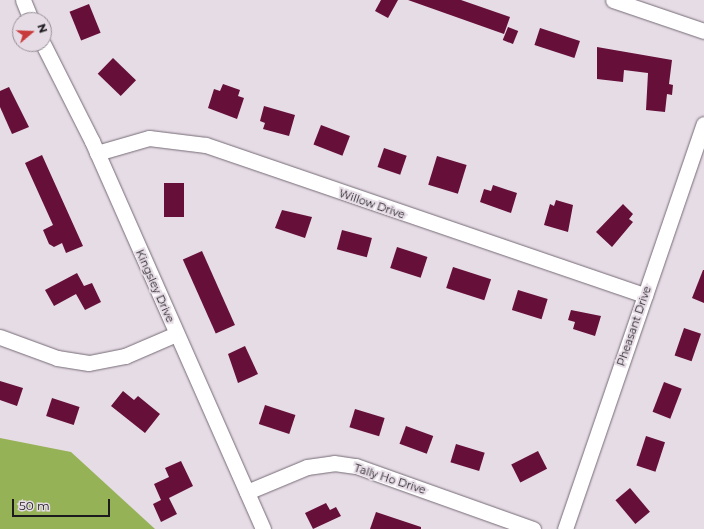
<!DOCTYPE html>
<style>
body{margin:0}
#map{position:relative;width:704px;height:529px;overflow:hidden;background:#e6dce6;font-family:Montserrat,sans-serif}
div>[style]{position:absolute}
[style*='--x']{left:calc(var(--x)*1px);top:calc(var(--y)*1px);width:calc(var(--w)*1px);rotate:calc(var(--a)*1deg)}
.forest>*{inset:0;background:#96b256}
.building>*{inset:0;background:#660f39;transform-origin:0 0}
.roads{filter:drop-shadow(0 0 1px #756b75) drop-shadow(0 0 1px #756b75)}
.street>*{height:15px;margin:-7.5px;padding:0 7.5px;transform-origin:7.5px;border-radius:7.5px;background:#fff}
span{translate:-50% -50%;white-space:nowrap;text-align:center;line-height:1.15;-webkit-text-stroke:4px #e6dce6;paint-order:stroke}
.street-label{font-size:11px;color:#1e1b1f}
.north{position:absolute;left:12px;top:12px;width:40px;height:40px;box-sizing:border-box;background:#e6dce6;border:1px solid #968f96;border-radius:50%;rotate:71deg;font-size:11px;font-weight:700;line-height:16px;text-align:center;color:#1e1b1f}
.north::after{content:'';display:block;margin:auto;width:14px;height:18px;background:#c93a3a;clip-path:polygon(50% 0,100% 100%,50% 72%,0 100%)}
.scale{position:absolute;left:12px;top:499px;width:98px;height:18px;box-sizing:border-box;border:2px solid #1e1b1f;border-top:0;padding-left:5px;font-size:12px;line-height:14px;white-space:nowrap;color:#1e1b1f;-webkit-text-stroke:3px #e6dce6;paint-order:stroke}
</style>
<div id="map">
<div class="forest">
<div style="clip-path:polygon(0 438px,71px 452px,155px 529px,0 529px)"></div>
</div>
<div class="building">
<div style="clip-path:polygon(381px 0,398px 0,388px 18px,375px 11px)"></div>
<div style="clip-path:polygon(408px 0,461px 0,510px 17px,504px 34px)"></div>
<div style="left:89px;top:4px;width:31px;height:21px;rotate:68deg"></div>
<div style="left:508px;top:27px;width:11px;height:14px;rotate:22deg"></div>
<div style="left:540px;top:28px;width:42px;height:18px;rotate:18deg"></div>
<div style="clip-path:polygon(597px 47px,672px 60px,669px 84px,673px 85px,672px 95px,667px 94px,665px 112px,646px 110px,648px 73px,624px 70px,623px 82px,597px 79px)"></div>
<div style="left:113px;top:58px;width:32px;height:22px;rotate:44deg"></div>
<div style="clip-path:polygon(223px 84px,240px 90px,238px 96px,244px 98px,237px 119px,208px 108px,214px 89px,220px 91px)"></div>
<div style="clip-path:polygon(9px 87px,29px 127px,12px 134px,0 107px,0 91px)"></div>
<div style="clip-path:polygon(264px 106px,295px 115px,289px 136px,263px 129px,265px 123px,260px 121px)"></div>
<div style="left:321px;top:125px;width:31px;height:21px;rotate:21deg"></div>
<div style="left:384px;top:148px;width:24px;height:20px;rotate:19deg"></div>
<div style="clip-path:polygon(42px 155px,83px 246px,66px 253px,62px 243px,54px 247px,49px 244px,43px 230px,53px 225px,25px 163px)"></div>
<div style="left:437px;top:156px;width:31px;height:30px;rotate:17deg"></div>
<div style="left:164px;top:183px;width:20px;height:34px"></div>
<div style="clip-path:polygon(493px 185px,517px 193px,511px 213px,480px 202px,484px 189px,491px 191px)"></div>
<div style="clip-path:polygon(556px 200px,573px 205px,568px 232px,544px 225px,550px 204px,554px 206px)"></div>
<div style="clip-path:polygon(623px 204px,633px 214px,629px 219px,633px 222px,612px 247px,596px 232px)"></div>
<div style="clip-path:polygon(282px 210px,312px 217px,305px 238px,275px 228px)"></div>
<div style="left:342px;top:230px;width:31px;height:20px;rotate:15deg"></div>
<div style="left:397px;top:247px;width:32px;height:22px;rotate:18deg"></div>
<div style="left:202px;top:251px;width:81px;height:21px;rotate:66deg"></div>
<div style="left:453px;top:267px;width:40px;height:22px;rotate:18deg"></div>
<div style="clip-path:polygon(703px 270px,704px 270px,704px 303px,692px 298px)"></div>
<div style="clip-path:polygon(77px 273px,84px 286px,92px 283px,101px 302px,85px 310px,76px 294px,54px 306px,45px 290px)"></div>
<div style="left:518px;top:290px;width:31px;height:21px;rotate:17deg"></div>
<div style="clip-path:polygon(571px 310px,601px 316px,595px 336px,573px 329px,575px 322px,568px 320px)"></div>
<div style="left:684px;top:328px;width:18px;height:29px;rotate:19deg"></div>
<div style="clip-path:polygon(245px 346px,258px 374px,238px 383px,228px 354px)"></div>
<div style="clip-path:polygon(0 381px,23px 388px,17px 406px,0 400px)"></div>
<div style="left:664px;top:382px;width:19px;height:32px;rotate:21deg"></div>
<div style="clip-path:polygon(123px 391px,134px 400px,138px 396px,160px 414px,145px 433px,111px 406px)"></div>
<div style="left:52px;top:398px;width:29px;height:19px;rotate:18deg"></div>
<div style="left:265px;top:405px;width:32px;height:20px;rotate:18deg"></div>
<div style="left:355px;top:409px;width:31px;height:19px;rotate:17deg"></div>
<div style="left:406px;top:426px;width:29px;height:19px;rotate:20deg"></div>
<div style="left:646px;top:436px;width:20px;height:31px;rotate:18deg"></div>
<div style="left:456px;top:444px;width:30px;height:19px;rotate:17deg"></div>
<div style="left:538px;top:451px;width:20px;height:30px;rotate:63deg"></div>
<div style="clip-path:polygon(181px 461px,193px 486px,169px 498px,177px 514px,161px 522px,153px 504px,161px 500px,154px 484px,169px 477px,165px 468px)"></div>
<div style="left:630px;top:488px;width:31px;height:19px;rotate:50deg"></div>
<div style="clip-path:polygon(326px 503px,330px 510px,336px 507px,341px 516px,313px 529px,305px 513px)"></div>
<div style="clip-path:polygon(376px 512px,421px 527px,421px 529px,370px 529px)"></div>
</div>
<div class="roads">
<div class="street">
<div style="--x:23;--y:0;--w:22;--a:68"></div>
<div style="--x:613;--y:0;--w:96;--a:18.8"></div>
<div style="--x:43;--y:44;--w:109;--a:63.2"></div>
<div style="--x:92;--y:141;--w:424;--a:66.2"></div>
<div style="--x:97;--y:153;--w:54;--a:-16.1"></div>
<div style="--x:149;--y:138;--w:57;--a:7"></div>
<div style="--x:206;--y:145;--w:464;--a:18.9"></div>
<div style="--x:0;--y:337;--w:61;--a:20.2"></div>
<div style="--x:57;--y:358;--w:32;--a:9"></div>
<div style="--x:89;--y:363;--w:37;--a:-11"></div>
<div style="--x:125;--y:356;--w:56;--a:-23.3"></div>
<div style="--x:247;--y:492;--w:65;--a:-22.6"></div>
<div style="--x:307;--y:467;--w:27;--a:-8"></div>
<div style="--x:334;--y:463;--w:22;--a:8"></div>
<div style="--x:356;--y:466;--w:188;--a:19.6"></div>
<div style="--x:565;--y:529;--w:428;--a:-71.1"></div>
</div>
</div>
<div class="street-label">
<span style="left:372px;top:204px;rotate:19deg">Willow Drive</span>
<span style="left:155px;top:286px;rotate:66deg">Kingsley Drive</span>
<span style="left:634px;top:326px;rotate:-71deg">Pheasant Drive</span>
<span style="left:390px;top:479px;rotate:18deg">Tally Ho Drive</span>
</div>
<div class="north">N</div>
<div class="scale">50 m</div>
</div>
